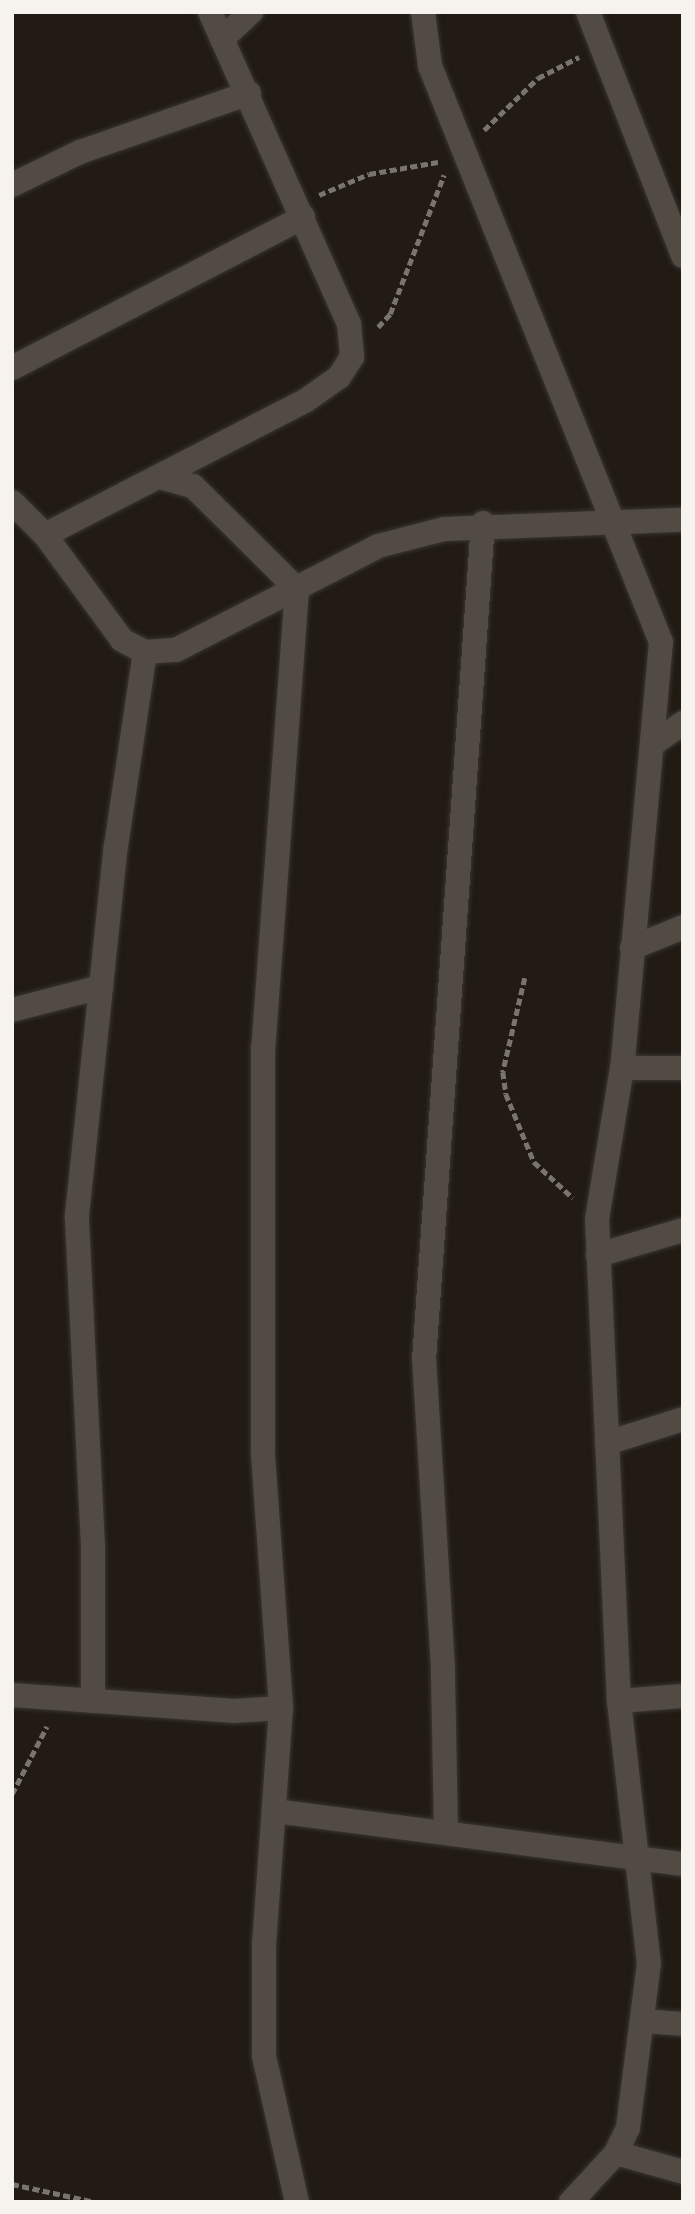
<!DOCTYPE html>
<style>
body{margin:0}
#map{position:relative;width:695px;height:2214px;overflow:hidden;background:#211b14;font-family:"Fira Sans",sans-serif}
div>[style]{position:absolute}
[style*='--x']{left:calc(var(--x)*1px);top:calc(var(--y)*1px);width:calc(var(--w)*1px);rotate:calc(var(--a)*1deg)}
.path>*{height:4.5px;margin-top:-2.25px;transform-origin:0;background:repeating-linear-gradient(90deg,#79746e 0 7px,transparent 0 10.5px)}
.roads{filter:drop-shadow(0 0 2px #393531) drop-shadow(0 0 2px #393531)}
.minor>*{height:24px;margin:-12px;padding:0 12px;transform-origin:12px;border-radius:12px;background:#524b44}
span{translate:-50% -50%;white-space:nowrap;text-align:center;line-height:1.15;-webkit-text-stroke:5px #17120c;paint-order:stroke}
.frame{position:absolute;inset:0;border:14px solid #f6f2ed;pointer-events:none}
</style>
<div id="map">
<div class="path">
<div style="--x:484;--y:130;--w:75;--a:-43.9"></div>
<div style="--x:538;--y:78;--w:46;--a:-27.1"></div>
<div style="--x:319;--y:195;--w:54;--a:-22.8"></div>
<div style="--x:369;--y:174;--w:70;--a:-9.9"></div>
<div style="--x:378;--y:327;--w:18;--a:-47"></div>
<div style="--x:390;--y:314;--w:149;--a:-68.8"></div>
<div style="--x:525;--y:978;--w:97;--a:103.2"></div>
<div style="--x:503;--y:1072;--w:22;--a:82"></div>
<div style="--x:506;--y:1094;--w:74;--a:67.6"></div>
<div style="--x:534;--y:1162;--w:53;--a:42.7"></div>
<div style="--x:12;--y:1794;--w:76;--a:-62.8"></div>
<div style="--x:12;--y:2184;--w:85;--a:12.2"></div>
</div>
<div class="roads">
<div class="minor">
<div style="--x:423;--y:12;--w:54;--a:82.6"></div>
<div style="--x:430;--y:66;--w:621;--a:68.15"></div>
<div style="--x:661;--y:642;--w:428;--a:95.2"></div>
<div style="--x:622;--y:1068;--w:153;--a:99.4"></div>
<div style="--x:597;--y:1219;--w:483;--a:87.4"></div>
<div style="--x:619;--y:1701;--w:264;--a:83.5"></div>
<div style="--x:649;--y:1963;--w:166;--a:97.3"></div>
<div style="--x:628;--y:2128;--w:28;--a:116"></div>
<div style="--x:616;--y:2153;--w:67;--a:132.6"></div>
<div style="--x:588;--y:12;--w:262;--a:68.7"></div>
<div style="--x:222;--y:39;--w:40;--a:-43"></div>
<div style="--x:12;--y:185;--w:76;--a:-25.9"></div>
<div style="--x:80;--y:152;--w:179;--a:-19.2"></div>
<div style="--x:12;--y:368;--w:328;--a:-27.4"></div>
<div style="--x:159;--y:477;--w:35;--a:15"></div>
<div style="--x:193;--y:486;--w:146;--a:44.7"></div>
<div style="--x:297;--y:589;--w:459;--a:94.2"></div>
<div style="--x:263;--y:1047;--w:408;--a:90"></div>
<div style="--x:263;--y:1455;--w:254;--a:85.9"></div>
<div style="--x:281;--y:1708;--w:236;--a:94.1"></div>
<div style="--x:264;--y:1943;--w:113;--a:90"></div>
<div style="--x:264;--y:2056;--w:150;--a:77.3"></div>
<div style="--x:12;--y:502;--w:47;--a:45"></div>
<div style="--x:45;--y:535;--w:130;--a:53.7"></div>
<div style="--x:122;--y:640;--w:26;--a:28"></div>
<div style="--x:145;--y:652;--w:31;--a:-4"></div>
<div style="--x:176;--y:650;--w:227;--a:-27.2"></div>
<div style="--x:378;--y:546;--w:68;--a:-14.4"></div>
<div style="--x:444;--y:529;--w:239;--a:-2.2"></div>
<div style="--x:45;--y:535;--w:292;--a:-27.3"></div>
<div style="--x:305;--y:401;--w:42;--a:-35.2"></div>
<div style="--x:339;--y:377;--w:24;--a:-57"></div>
<div style="--x:352;--y:357;--w:33;--a:-95"></div>
<div style="--x:349;--y:324;--w:342;--a:-114"></div>
<div style="--x:653;--y:744;--w:37;--a:-35"></div>
<div style="--x:632;--y:948;--w:55;--a:-22.4"></div>
<div style="--x:12;--y:1010;--w:92;--a:-14.5"></div>
<div style="--x:622;--y:1068;--w:61;--a:0"></div>
<div style="--x:598;--y:1255;--w:89;--a:-16.4"></div>
<div style="--x:607;--y:1443;--w:80;--a:-17.5"></div>
<div style="--x:12;--y:1695;--w:223;--a:4.1"></div>
<div style="--x:234;--y:1711;--w:47;--a:-3.7"></div>
<div style="--x:93;--y:1701;--w:154;--a:-90"></div>
<div style="--x:93;--y:1547;--w:332;--a:-92.8"></div>
<div style="--x:77;--y:1215;--w:371;--a:-84"></div>
<div style="--x:116;--y:846;--w:196;--a:-81.5"></div>
<div style="--x:619;--y:1701;--w:64;--a:-4.5"></div>
<div style="--x:274;--y:1811;--w:412;--a:7.4"></div>
<div style="--x:446;--y:1831;--w:163;--a:-91.1"></div>
<div style="--x:443;--y:1668;--w:309;--a:-93.5"></div>
<div style="--x:424;--y:1360;--w:839;--a:-85.97"></div>
<div style="--x:643;--y:2021;--w:40;--a:4.3"></div>
<div style="--x:616;--y:2153;--w:70;--a:15.8"></div>
</div>
</div>
<div class="frame"></div>
</div>
